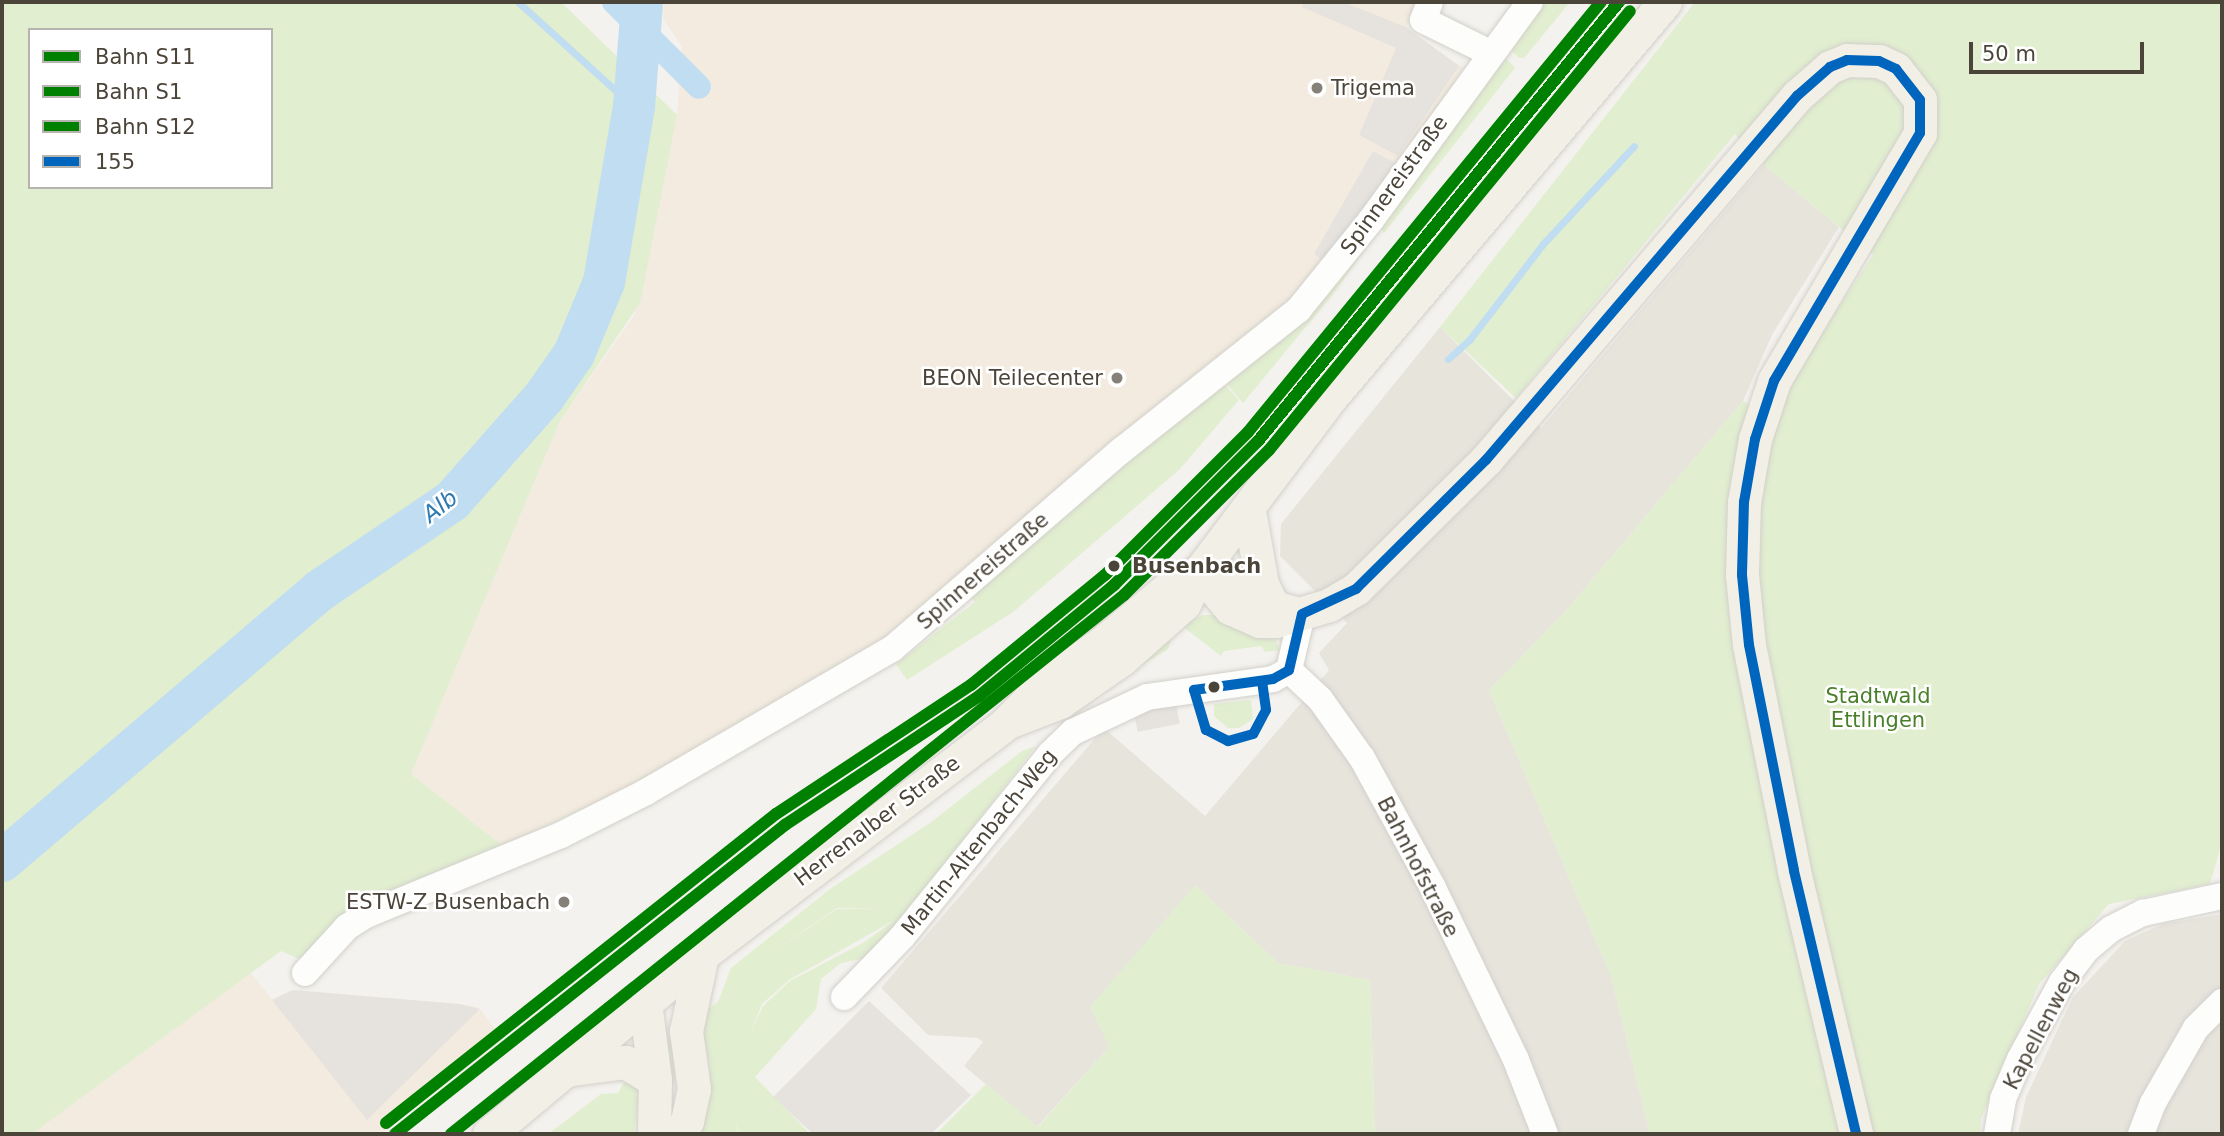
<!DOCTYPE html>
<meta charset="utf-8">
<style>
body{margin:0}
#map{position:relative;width:2224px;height:1136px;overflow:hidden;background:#f4f2ee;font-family:"DejaVu Sans",sans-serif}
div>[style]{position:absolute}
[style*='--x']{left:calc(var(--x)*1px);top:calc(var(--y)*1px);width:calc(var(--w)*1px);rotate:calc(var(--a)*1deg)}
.residential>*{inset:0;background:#e7e4dc}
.commercial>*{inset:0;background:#f3ebdf}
.industrial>*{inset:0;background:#e6e2de}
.green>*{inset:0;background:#e1eecf}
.parking>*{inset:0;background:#e6e3df;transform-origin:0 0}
.stream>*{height:7px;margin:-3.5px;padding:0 3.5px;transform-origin:3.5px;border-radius:3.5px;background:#c0ddf1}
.canal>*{height:24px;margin:-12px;padding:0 12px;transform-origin:12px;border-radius:12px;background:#c0ddf1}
.river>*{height:42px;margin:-21px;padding:0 21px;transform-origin:21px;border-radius:21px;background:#c0ddf1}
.roads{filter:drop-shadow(0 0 2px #d2d0cb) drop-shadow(0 0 2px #d2d0cb)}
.minor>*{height:26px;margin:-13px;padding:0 13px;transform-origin:13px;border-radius:13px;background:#fdfdfc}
.major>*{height:33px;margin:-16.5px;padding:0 16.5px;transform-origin:16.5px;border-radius:16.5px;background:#f2efe6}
.bus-1>*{height:10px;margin:-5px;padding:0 5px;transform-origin:5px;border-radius:5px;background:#0065bd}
.rail-1>*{height:12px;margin:-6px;padding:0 6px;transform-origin:6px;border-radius:6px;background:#008000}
.rail-2>*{height:12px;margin:-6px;padding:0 6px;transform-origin:6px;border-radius:6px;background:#008000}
.rail-3>*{height:12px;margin:-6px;padding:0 6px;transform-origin:6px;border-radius:6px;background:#008000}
.dots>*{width:19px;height:19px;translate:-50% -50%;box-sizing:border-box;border:4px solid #fff;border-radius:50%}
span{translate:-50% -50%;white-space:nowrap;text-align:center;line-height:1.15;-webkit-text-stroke:5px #fff;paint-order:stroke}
.poi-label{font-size:21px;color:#4b4439}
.left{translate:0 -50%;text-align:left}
.right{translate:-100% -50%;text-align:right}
.street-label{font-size:21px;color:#4b4439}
.stop-label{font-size:21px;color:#4b4439;font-weight:700}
.park-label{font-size:21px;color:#4a7f2a}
.water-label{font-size:23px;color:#2e7ab2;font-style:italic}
.frame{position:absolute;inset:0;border:4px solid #4b4439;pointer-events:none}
.legend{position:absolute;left:28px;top:28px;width:245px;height:161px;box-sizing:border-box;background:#fff;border:2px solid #b7b4b0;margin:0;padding:9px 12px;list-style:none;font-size:21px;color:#4b4439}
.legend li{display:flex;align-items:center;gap:14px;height:35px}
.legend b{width:35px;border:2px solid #b7b4b0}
.scale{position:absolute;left:1969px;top:42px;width:175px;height:32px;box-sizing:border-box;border:4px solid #4b4439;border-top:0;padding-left:9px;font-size:21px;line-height:24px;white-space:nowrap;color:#4b4439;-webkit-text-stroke:5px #fff;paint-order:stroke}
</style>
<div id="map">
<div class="residential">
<div style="clip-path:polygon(1764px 165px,1839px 227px,1772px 335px,1743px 401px,1565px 612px,1489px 690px,1611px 976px,1650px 1134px,1375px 1134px,1370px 980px,1278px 963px,1195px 885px,1109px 1047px,1037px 1127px,964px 1066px,983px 1042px,978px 1038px,928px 1035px,881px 988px,1104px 728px,1205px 816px,1329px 670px,1319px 653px,1347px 623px,1280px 556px,1281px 524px,1440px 327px,1541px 428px)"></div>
<div style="clip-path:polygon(2222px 914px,2222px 1134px,2018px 1134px,2026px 1097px,2073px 997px,2125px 941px,2163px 924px)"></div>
</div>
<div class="commercial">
<div style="clip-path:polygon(664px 2px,1415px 2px,1406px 28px,1463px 68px,1403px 162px,1296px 303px,1108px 449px,885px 641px,633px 785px,503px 846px,411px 774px,560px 421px,635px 314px,677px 115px,682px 47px,663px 18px)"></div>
<div style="clip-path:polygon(251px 973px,272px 999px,293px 990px,472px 1006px,480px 1009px,503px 1039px,382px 1134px,32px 1134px)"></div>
</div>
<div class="industrial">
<div style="clip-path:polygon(869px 1001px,971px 1095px,931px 1134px,813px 1134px,773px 1097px)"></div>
</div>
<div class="green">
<div style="clip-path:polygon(evenodd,2px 2px,561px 2px,677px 115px,640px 303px,560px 421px,411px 774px,503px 846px,355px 911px,299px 959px,281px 951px,32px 1134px,2px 1134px,2px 2px,30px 30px,271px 30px,271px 187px,30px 187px,30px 30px)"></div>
<div style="clip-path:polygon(1543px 2px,1570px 2px,1524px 58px,1519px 58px,1507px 46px)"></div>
<div style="clip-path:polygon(1695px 2px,2222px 2px,2222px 842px,2210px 884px,2109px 904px,2039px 984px,1981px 1119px,1980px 1134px,1650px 1134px,1611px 976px,1489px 690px,1565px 612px,1743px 401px,1777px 421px,1798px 369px,1873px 255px,1764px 165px,1735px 134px,1516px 398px,1440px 327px)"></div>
<div style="clip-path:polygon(1501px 53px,1515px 68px,1384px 233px,1381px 229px)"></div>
<div style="clip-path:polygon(1375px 236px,1334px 293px,1243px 403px,1224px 381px,1301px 321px)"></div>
<div style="clip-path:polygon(1224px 384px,1239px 400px,1180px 469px,1013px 612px,907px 680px,896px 664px,975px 602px,967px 593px)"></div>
<div style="clip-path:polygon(1202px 615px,1219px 615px,1273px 633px,1280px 650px,1265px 652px,1261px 646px,1224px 651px,1221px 656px,1182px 626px)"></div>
<div style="clip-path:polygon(1166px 636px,1171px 641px,1168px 649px,1064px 713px)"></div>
<div style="clip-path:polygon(1251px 700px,1253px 719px,1239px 728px,1228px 728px,1214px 716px,1214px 704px)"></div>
<div style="clip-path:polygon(evenodd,1036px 746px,872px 957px,841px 963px,821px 979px,816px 1009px,755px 1077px,810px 1134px,739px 1134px,735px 1119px,738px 1134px,696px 1134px,706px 1109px,710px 1067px,699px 1015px,718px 1002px,731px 968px,830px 889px,930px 823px,1022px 751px,1036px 746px,837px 908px,885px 909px,837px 909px,754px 965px,837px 908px,1036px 746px,896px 919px,863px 943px,790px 981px,763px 1006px,750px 1034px,762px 1004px,789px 980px,896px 919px)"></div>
<div style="clip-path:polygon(1195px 885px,1278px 963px,1370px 980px,1375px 1134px,936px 1134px,986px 1084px,1038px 1127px,1109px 1047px,1090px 1007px)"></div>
<div style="clip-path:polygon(671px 1037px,677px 1057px,670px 1107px,662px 1041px)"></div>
<div style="clip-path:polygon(628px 1075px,640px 1087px,634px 1134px,548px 1134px,601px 1094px,618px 1093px)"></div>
</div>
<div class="parking">
<div style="clip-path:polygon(1304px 2px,1343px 2px,1406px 27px,1459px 66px,1398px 156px,1359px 135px,1396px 48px,1302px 7px)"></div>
<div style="clip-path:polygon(1373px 151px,1395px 163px,1326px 263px,1314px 254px)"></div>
<div style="left:1176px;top:704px;width:20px;height:43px;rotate:79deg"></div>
<div style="clip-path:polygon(293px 990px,460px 1004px,480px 1009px,367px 1120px,272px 1000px)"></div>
</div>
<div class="stream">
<div style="--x:518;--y:2;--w:156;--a:42.2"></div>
<div style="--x:1448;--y:359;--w:30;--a:-42"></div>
<div style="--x:1470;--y:339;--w:118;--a:-52.5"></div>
<div style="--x:1542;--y:245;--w:135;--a:-47.1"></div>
</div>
<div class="canal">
<div style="--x:614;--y:2;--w:120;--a:45"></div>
</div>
<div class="river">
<div style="--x:2;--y:861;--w:416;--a:-40.4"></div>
<div style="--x:319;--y:591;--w:161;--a:-34.1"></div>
<div style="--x:452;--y:501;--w:139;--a:-48.5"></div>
<div style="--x:544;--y:397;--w:52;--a:-55.1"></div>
<div style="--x:574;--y:354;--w:78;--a:-67.4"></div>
<div style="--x:604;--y:282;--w:178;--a:-80.3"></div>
<div style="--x:634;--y:107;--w:105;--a:-85.6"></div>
</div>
<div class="roads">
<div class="minor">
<div style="--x:1430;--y:2;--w:19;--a:111"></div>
<div style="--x:1423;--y:20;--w:75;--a:26.2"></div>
<div style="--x:1302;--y:614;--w:57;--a:103.1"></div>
<div style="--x:1289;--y:670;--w:42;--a:43.1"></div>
<div style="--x:1320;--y:699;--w:72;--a:54.6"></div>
<div style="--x:1362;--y:758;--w:146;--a:61.3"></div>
<div style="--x:1432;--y:886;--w:193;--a:64.2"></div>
<div style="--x:1516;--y:1060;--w:79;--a:68.6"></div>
<div style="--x:305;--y:973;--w:62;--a:-47.6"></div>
<div style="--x:347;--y:927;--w:22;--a:-32"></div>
<div style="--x:366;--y:915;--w:211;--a:-22.3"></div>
<div style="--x:561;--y:835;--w:95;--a:-26.8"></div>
<div style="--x:646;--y:792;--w:285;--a:-30.2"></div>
<div style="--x:892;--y:649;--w:304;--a:-40.9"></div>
<div style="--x:1122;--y:450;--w:226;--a:-38.5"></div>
<div style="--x:1299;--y:309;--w:114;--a:-51"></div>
<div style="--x:1371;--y:220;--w:270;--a:-53.9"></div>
<div style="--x:844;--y:997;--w:83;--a:-46"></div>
<div style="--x:902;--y:937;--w:235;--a:-51"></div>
<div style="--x:1050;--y:754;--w:32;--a:-44"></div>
<div style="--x:1073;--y:732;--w:82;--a:-25.3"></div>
<div style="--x:1147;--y:697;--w:127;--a:-8.1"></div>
<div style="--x:1273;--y:679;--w:18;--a:-29"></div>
<div style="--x:1997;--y:1134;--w:36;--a:-80"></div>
<div style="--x:2003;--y:1099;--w:43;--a:-67"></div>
<div style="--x:2020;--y:1059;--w:88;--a:-61.4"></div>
<div style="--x:2062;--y:982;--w:40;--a:-53"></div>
<div style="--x:2086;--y:950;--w:33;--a:-40"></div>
<div style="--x:2111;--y:929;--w:36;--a:-27"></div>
<div style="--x:2143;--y:913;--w:81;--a:-12.1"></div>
<div style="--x:2141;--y:1134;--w:33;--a:-69"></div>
<div style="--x:2153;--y:1103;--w:86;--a:-60.2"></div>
<div style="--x:2196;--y:1028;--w:37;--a:-45"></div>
</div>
<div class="major">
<div style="--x:1249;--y:511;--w:74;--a:79.9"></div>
<div style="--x:1262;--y:584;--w:25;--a:64"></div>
<div style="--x:1200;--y:571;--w:48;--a:51"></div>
<div style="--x:1230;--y:608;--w:32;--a:24"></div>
<div style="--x:1259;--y:621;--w:17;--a:0"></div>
<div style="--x:1276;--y:621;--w:55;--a:-16.8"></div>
<div style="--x:1329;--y:605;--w:31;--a:-31"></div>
<div style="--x:1356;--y:589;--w:183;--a:-44.8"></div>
<div style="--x:1486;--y:460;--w:479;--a:-49.5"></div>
<div style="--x:1797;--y:96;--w:44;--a:-41.3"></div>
<div style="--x:1830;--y:67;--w:18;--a:-22"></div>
<div style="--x:1847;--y:60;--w:32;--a:2"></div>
<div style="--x:1879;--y:61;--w:19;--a:25"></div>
<div style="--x:1896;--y:69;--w:39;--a:52"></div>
<div style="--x:1920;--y:100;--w:33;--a:90"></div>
<div style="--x:1920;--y:133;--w:288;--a:120.5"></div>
<div style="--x:1774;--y:381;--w:61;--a:108.1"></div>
<div style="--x:1755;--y:439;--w:64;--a:99.9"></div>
<div style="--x:1744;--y:502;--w:73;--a:91.6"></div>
<div style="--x:1742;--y:575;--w:70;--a:84.3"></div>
<div style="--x:1749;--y:645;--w:230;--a:78.7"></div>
<div style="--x:1794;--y:871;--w:270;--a:76.7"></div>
<div style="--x:1200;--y:571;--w:21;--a:8"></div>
<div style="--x:1221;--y:574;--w:62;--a:32.4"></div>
<div style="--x:1273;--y:607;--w:20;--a:15"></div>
<div style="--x:1006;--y:723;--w:58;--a:-21.3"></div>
<div style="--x:1060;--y:702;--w:75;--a:-34.7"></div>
<div style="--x:1122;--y:659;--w:83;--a:-41.6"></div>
<div style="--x:1184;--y:604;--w:37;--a:-64"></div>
<div style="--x:1200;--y:571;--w:219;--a:-53"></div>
<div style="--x:1332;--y:396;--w:516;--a:-49.8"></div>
<div style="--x:645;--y:1002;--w:79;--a:82.7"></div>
<div style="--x:655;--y:1080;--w:54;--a:91.1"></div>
<div style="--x:566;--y:1070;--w:60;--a:-7.7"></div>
<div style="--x:625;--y:1062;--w:35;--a:31"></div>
<div style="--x:489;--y:1134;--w:278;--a:-40"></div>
<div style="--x:702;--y:955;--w:382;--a:-37.3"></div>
<div style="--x:1006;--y:723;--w:56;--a:-45.7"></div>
<div style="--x:1045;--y:683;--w:70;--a:-35.1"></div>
<div style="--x:1102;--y:643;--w:85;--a:-39.7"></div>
<div style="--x:1167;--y:589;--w:38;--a:-29"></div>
<div style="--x:678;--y:1134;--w:16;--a:-55"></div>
<div style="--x:687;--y:1121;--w:33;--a:-78"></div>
<div style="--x:694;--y:1089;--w:59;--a:-97.9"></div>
<div style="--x:686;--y:1031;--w:78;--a:-78.1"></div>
</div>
</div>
<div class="bus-1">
<div style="--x:1262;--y:681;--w:29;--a:82"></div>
<div style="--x:1266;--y:710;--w:27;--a:118"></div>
<div style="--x:1253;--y:734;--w:26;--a:164"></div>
<div style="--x:1228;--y:741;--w:25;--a:-153"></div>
<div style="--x:1206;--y:730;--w:42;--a:-106.7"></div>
<div style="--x:1194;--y:690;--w:80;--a:-7.9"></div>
<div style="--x:1273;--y:679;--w:18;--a:-29"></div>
<div style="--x:1289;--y:670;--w:57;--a:-76.9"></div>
<div style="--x:1302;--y:614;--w:60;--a:-24.8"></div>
<div style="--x:1356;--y:589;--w:183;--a:-44.8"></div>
<div style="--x:1486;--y:460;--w:479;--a:-49.5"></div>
<div style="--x:1797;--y:96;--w:44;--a:-41.3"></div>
<div style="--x:1830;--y:67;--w:18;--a:-22"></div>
<div style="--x:1847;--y:60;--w:32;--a:2"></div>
<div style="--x:1879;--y:61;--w:19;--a:25"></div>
<div style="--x:1896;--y:69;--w:39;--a:52"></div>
<div style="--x:1920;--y:100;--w:33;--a:90"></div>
<div style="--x:1920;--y:133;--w:288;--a:120.5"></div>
<div style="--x:1774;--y:381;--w:61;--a:108.1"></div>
<div style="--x:1755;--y:439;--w:64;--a:99.9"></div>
<div style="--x:1744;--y:502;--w:73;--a:91.6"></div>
<div style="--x:1742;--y:575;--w:70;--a:84.3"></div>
<div style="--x:1749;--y:645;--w:230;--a:78.7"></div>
<div style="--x:1794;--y:871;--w:270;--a:76.7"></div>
</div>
<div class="rail-1">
<div style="--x:395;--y:1134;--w:498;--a:-38.4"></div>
<div style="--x:785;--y:825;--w:233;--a:-33.6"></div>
<div style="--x:979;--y:696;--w:175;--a:-39.4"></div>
<div style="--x:1114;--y:585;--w:204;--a:-45"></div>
<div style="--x:1258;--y:441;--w:568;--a:-50.57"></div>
</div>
<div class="rail-2">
<div style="--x:451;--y:1134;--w:862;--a:-38.69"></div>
<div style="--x:1124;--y:595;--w:205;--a:-45"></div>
<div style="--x:1269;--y:450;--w:568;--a:-50.57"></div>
</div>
<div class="rail-3">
<div style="--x:386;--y:1123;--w:498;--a:-38.4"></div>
<div style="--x:776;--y:814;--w:234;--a:-33.5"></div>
<div style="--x:971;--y:685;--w:173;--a:-39.4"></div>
<div style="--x:1105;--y:575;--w:202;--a:-45"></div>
<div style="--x:1248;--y:432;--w:556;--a:-50.62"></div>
</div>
<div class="dots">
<div style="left:1317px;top:88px;background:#868178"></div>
<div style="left:1117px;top:378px;background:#868178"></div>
<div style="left:1114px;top:566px;background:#4b4439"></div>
<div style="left:1214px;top:687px;background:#4b4439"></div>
<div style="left:564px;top:902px;background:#868178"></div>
</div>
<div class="poi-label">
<span class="left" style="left:1331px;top:88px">Trigema</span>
<span class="right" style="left:1103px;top:378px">BEON Teilecenter</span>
<span class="right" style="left:550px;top:902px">ESTW-Z Busenbach</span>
</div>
<div class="street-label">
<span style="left:1394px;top:185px;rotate:-54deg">Spinnereistraße</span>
<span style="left:983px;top:571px;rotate:-41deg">Spinnereistraße</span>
<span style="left:877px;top:821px;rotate:-37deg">Herrenalber Straße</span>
<span style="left:979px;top:842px;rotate:-51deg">Martin-Altenbach-Weg</span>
<span style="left:1418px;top:867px;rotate:63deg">Bahnhofstraße</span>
<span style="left:2041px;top:1029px;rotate:-62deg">Kapellenweg</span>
</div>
<div class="stop-label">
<span class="left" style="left:1132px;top:566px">Busenbach</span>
</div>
<div class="park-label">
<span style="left:1878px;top:708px">Stadtwald<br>Ettlingen</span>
</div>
<div class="water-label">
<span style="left:440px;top:506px;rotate:-38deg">Alb</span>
</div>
<div class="frame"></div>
<ul class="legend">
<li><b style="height:9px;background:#008000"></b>Bahn S11</li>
<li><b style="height:9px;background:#008000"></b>Bahn S1</li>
<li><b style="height:9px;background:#008000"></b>Bahn S12</li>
<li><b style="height:9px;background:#0065bd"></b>155</li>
</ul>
<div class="scale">50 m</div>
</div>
